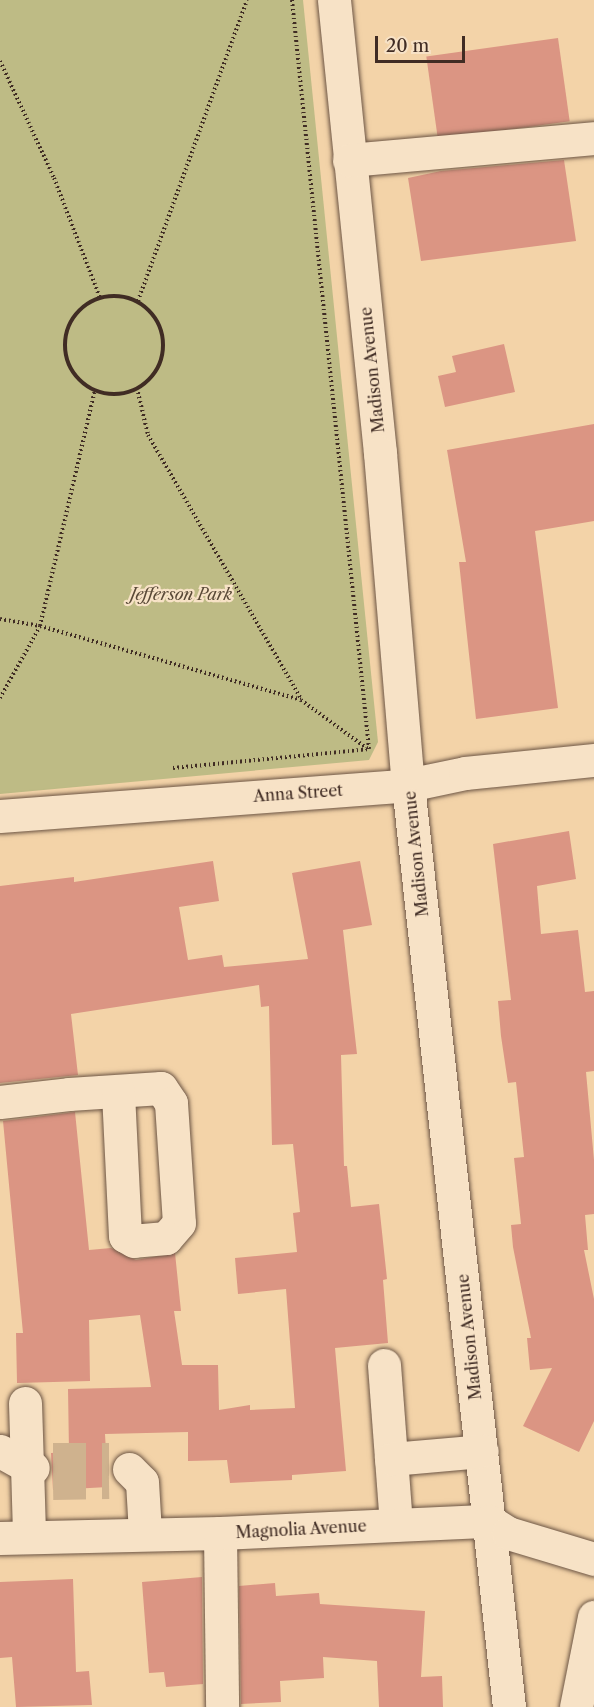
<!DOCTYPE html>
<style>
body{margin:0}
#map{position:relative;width:594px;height:1707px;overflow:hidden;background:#f3d3a8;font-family:"Libre Caslon Text",serif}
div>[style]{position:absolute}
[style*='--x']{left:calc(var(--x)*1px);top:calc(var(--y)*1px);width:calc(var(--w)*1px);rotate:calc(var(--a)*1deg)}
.green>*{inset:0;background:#bebb85}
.building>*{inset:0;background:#db9583;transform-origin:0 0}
.minor-tunnel>*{height:33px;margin-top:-16.5px;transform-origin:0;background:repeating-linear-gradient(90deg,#cfb28e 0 33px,transparent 0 49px)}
.path>*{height:4px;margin-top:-2px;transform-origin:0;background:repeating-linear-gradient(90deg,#402c24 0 1.5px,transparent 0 4.5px)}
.path>.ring{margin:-2px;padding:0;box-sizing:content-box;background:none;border:4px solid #402c24;border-radius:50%}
.roads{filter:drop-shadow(0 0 2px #6d5645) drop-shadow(0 0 2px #6d5645)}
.minor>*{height:33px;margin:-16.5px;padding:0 16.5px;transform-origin:16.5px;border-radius:16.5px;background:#f7e2c6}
span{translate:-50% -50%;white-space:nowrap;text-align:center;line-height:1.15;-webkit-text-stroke:4.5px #f7e2c6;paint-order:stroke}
.street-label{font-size:16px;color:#402c24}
.park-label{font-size:16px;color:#594937;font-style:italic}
.scale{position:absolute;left:375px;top:36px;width:90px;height:27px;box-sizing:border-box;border:3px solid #402c24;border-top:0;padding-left:8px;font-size:18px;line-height:21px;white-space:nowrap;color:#402c24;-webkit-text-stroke:4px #f7e2c6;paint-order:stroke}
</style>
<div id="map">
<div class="green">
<div style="clip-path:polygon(0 0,303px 0,378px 742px,369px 760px,0 794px)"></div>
</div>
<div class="building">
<div style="left:558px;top:38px;width:84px;height:133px;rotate:82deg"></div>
<div style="clip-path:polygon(564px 160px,576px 241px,421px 261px,408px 178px,441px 171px)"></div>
<div style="clip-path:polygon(504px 344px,515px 392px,445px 407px,438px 376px,456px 372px,452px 356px)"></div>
<div style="clip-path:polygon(594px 424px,594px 521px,535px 531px,558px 708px,476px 719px,459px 562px,466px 562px,447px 450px)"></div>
<div style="clip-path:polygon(569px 831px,576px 879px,537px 886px,541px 934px,578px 930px,585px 992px,594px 991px,594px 1071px,586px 1072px,594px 1160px,594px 1214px,585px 1215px,588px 1250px,584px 1250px,594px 1299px,594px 1421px,579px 1452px,523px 1426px,552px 1368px,530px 1370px,527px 1338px,531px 1338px,513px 1247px,511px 1225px,521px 1224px,514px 1158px,524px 1157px,516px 1082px,508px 1083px,501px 1036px,498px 1001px,511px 1000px,493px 844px)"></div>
<div style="clip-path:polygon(213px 861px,219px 901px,179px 907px,188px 960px,222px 955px,224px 967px,308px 959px,292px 873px,360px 861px,372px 925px,343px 930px,357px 1054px,341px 1055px,344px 1166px,347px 1166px,351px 1207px,379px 1204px,387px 1279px,383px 1280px,388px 1343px,335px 1348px,346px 1471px,292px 1475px,292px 1480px,230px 1483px,227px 1460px,188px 1461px,188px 1432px,105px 1434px,108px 1487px,53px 1490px,51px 1453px,69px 1452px,68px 1389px,151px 1387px,140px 1315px,89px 1320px,90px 1381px,17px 1383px,16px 1333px,23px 1333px,3px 1121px,75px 1112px,89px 1250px,111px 1248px,136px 1260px,175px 1253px,181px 1311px,174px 1311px,182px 1365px,218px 1365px,219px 1410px,250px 1405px,250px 1410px,295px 1408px,286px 1289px,238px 1294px,235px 1258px,297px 1252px,293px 1213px,300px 1212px,293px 1144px,272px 1145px,269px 1006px,261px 1007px,259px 985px,71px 1014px,78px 1075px,0 1083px,0 886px,74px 877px,74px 882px)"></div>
<div style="clip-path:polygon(202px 1577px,203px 1684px,166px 1687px,164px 1672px,149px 1673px,142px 1582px)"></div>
<div style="clip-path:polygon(73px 1579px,76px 1672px,89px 1671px,92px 1705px,16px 1707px,12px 1657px,0 1658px,0 1582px)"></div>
<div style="clip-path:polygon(275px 1583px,276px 1596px,319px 1593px,320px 1604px,425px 1611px,421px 1677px,442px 1676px,443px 1707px,379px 1707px,377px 1661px,323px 1657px,324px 1678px,280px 1681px,281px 1702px,241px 1704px,239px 1586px)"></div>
</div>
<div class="minor-tunnel">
<div style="--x:53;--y:1459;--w:56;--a:0"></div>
<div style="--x:53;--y:1483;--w:56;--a:-1"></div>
</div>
<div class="path">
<div style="--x:0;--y:61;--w:129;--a:65.2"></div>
<div style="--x:54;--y:178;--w:129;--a:69"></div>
<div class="ring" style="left:65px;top:296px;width:94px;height:94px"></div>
<div style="--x:138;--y:301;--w:320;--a:-70.1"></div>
<div style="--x:137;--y:388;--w:48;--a:76.8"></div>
<div style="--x:148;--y:435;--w:305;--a:59.9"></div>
<div style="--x:0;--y:619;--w:41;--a:9.9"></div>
<div style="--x:40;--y:626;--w:271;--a:15.8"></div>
<div style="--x:301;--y:700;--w:83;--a:36.2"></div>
<div style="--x:0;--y:698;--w:82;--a:-60.9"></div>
<div style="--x:40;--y:626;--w:242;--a:-76.9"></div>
<div style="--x:173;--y:768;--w:197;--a:-5.5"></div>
<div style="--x:369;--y:749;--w:753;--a:-95.87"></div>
</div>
<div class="roads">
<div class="minor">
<div style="--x:334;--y:0;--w:455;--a:84.2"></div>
<div style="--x:380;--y:453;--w:333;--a:85.2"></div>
<div style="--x:408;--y:785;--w:928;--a:83.75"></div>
<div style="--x:349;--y:160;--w:246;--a:-5.1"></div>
<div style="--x:0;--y:816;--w:409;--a:-4.3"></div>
<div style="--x:408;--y:785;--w:58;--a:-11.9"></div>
<div style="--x:465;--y:773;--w:130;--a:-5.8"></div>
<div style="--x:0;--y:1102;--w:69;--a:-6.6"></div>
<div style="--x:69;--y:1094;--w:92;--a:-3.7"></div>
<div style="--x:161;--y:1088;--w:18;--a:56"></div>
<div style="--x:171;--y:1103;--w:120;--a:86.2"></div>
<div style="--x:179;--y:1223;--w:20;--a:131"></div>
<div style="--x:166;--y:1238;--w:32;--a:175"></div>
<div style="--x:134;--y:1241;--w:10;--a:-151"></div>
<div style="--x:125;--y:1236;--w:145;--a:-92.8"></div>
<div style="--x:384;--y:1365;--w:160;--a:85.7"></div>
<div style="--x:25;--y:1403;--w:63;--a:88.2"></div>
<div style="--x:27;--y:1466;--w:6;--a:18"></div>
<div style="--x:0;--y:1451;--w:31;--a:29"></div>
<div style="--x:27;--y:1466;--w:69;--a:88.3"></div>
<div style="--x:391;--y:1459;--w:91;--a:-5"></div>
<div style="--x:129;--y:1469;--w:18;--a:45"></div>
<div style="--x:142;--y:1482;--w:51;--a:86.6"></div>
<div style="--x:220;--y:1533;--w:174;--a:89.3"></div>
<div style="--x:0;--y:1538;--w:220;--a:-1.3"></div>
<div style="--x:220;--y:1533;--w:269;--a:-2.6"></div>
<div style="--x:489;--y:1521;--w:22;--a:32"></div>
<div style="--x:508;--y:1533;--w:90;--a:16.8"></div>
<div style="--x:576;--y:1707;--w:92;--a:-78.7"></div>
</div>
</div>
<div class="street-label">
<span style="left:372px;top:370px;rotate:-96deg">Madison Avenue</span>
<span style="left:298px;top:793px;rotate:-4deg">Anna Street</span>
<span style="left:416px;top:854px;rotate:-96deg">Madison Avenue</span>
<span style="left:469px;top:1337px;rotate:-96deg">Madison Avenue</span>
<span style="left:301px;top:1529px;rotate:-3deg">Magnolia Avenue</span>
</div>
<div class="park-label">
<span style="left:181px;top:594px">Jefferson Park</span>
</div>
<div class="scale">20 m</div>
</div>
